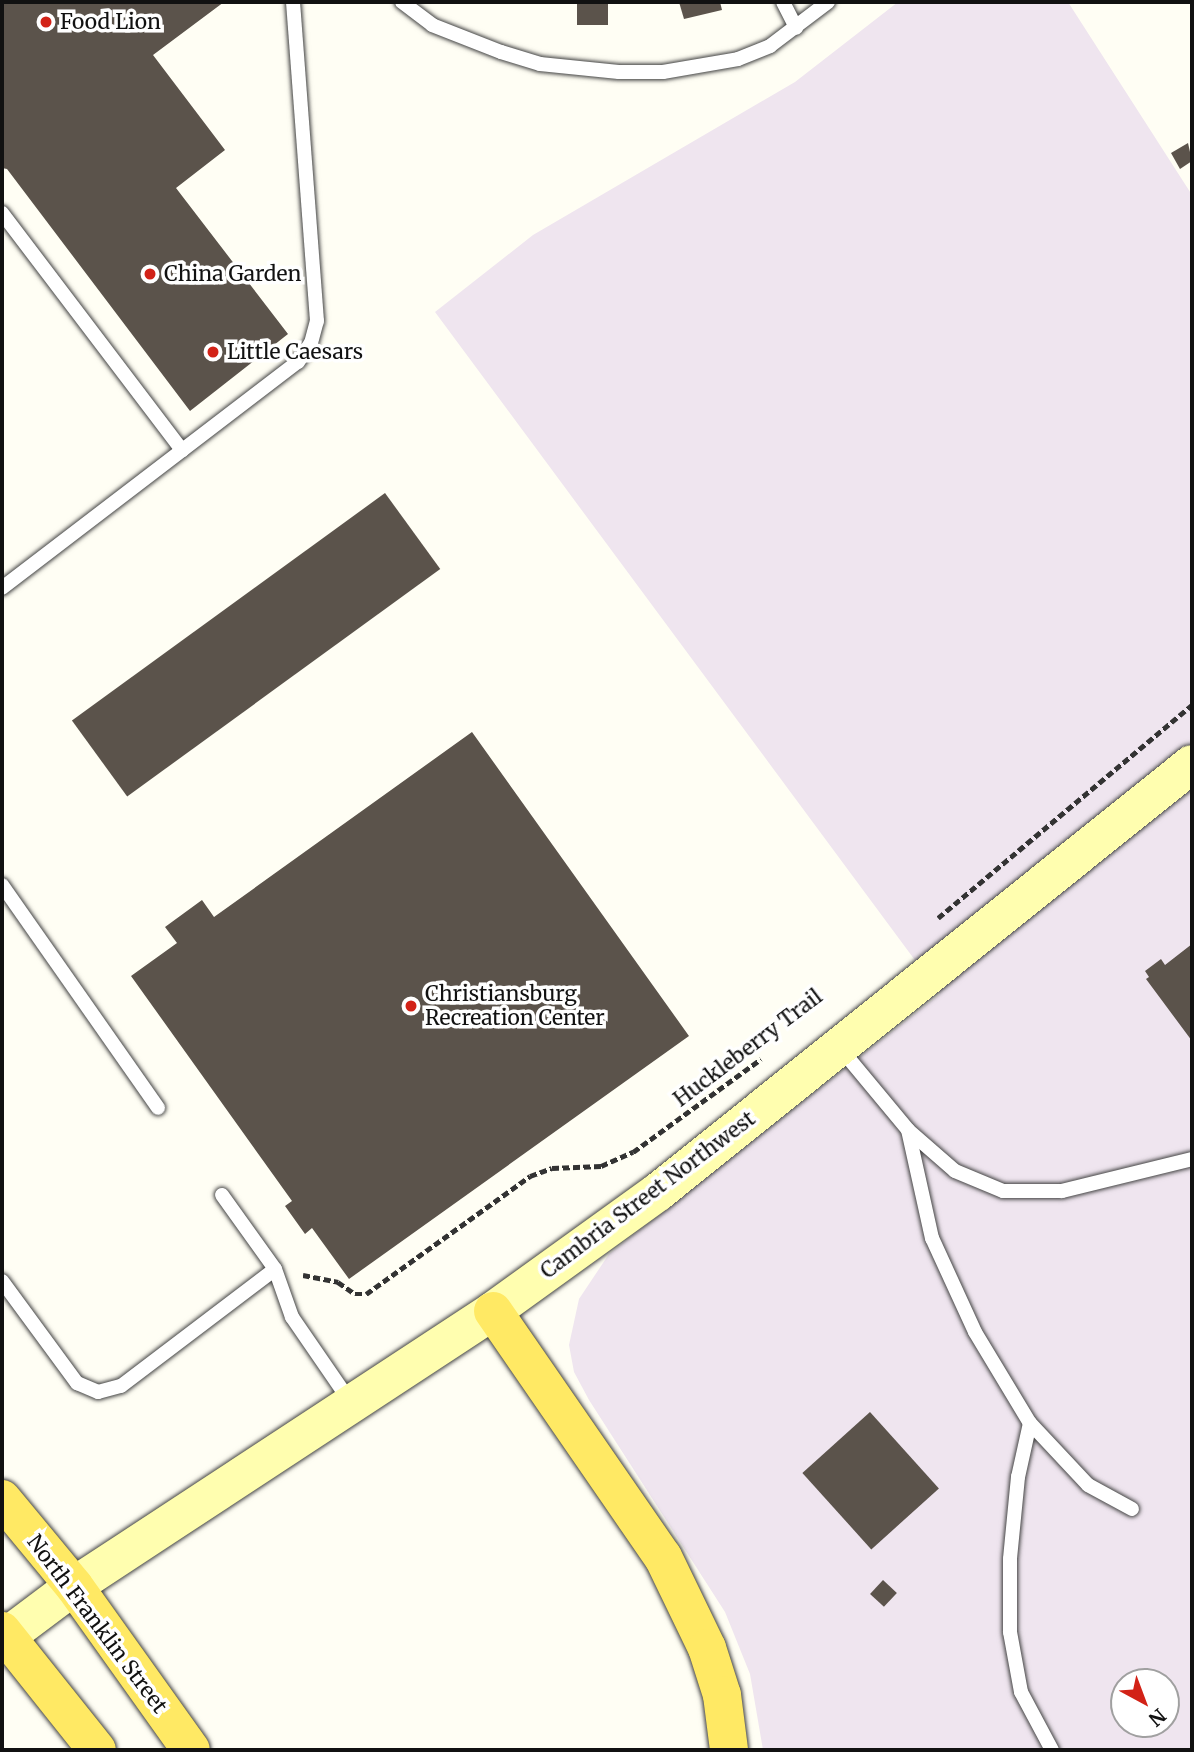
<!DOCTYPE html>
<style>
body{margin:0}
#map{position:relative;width:1194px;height:1752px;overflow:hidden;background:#fffef4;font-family:Merriweather,serif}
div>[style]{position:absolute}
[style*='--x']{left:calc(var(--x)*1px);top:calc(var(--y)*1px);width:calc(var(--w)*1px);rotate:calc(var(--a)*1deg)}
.industrial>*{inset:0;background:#efe5ef}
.building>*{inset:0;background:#5b534b;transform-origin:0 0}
.path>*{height:4.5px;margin-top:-2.25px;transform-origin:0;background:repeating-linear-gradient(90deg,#333 0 7px,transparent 0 10.5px)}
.roads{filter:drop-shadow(0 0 2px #444) drop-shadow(0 0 2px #444)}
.lane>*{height:14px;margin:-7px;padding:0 7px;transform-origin:7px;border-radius:7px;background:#fff}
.secondary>*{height:38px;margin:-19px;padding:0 19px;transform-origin:19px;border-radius:19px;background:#fffeaf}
.primary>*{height:38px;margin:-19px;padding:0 19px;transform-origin:19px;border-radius:19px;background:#ffe964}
.dots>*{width:19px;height:19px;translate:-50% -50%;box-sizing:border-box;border:4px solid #fff;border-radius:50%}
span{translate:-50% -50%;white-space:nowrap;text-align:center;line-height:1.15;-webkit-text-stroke:7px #fff;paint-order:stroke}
.poi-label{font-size:21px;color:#111}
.left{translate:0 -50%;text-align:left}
.street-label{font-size:21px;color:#111}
.frame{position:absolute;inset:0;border:4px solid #111;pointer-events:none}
.north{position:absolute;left:1110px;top:1668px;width:70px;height:70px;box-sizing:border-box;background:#fff;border:2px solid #a0a0a0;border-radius:50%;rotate:139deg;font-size:19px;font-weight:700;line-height:28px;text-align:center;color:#111}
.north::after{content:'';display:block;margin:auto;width:24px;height:32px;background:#d22217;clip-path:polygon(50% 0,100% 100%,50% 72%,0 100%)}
</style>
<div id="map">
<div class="industrial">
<div style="clip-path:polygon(evenodd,898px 2px,1068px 2px,1192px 195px,1192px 1750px,763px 1750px,750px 1674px,725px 1612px,589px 1400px,574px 1372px,569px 1345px,579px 1299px,609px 1254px,940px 994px,435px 312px,533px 235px,795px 82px,898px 2px,1124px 1682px,1166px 1682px,1166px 1724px,1124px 1724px,1124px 1682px)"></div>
</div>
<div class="building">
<div style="clip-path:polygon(2px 2px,224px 2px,153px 55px,225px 150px,176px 188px,288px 334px,190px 411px,7px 169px,2px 168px)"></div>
<div style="left:577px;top:2px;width:31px;height:23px"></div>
<div style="clip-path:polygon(679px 2px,720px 2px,722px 10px,684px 19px)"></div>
<div style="clip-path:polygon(1188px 143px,1192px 161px,1180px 169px,1171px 153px)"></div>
<div style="left:385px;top:493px;width:94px;height:387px;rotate:54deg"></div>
<div style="clip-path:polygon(472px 732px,689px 1036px,349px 1279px,312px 1228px,305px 1234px,285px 1206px,292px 1201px,131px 976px,177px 943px,165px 927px,202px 900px,214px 917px)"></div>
<div style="clip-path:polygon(1192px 944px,1192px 1041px,1146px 979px,1149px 977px,1145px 971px,1161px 959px,1165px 965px)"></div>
<div style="left:870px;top:1412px;width:103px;height:91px;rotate:48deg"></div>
<div style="left:883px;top:1580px;width:19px;height:19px;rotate:43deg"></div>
</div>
<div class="path">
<div style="--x:938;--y:918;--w:331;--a:-40"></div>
<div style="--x:303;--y:1275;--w:36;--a:11"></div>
<div style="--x:338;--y:1282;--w:21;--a:35"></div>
<div style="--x:355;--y:1294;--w:11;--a:0"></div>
<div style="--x:366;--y:1294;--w:202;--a:-35.7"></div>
<div style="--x:530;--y:1176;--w:23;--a:-20"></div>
<div style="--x:552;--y:1168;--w:49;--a:-2.3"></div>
<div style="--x:601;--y:1166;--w:35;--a:-24"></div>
<div style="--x:633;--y:1152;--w:158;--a:-36"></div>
</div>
<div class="roads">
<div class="lane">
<div style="--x:402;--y:2;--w:38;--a:37"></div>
<div style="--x:432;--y:25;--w:74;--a:21.4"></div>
<div style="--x:501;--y:52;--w:41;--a:17.1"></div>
<div style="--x:540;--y:64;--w:79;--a:5.8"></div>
<div style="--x:619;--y:72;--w:44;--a:0"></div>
<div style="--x:663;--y:72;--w:76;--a:-9.8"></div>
<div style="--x:738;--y:59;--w:35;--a:-22"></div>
<div style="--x:770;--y:46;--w:73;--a:-37.2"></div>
<div style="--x:783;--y:2;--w:29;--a:63"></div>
<div style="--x:2;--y:213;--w:298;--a:52.8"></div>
<div style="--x:2;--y:588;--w:372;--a:-37.4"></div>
<div style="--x:298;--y:362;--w:23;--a:-56"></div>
<div style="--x:311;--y:343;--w:23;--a:-75"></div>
<div style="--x:317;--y:321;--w:320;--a:-94.3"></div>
<div style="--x:2;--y:885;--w:272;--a:55"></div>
<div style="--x:840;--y:1048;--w:107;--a:50.3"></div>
<div style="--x:908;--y:1130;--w:111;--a:77.5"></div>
<div style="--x:932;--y:1238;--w:103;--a:65.4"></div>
<div style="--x:975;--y:1332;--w:106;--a:58.9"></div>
<div style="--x:1030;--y:1423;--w:85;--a:46.9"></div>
<div style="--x:1088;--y:1485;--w:50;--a:28.6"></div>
<div style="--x:908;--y:1130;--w:62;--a:41.1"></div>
<div style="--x:955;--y:1171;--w:52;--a:22.6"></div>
<div style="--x:1003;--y:1191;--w:59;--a:0"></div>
<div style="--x:1062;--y:1191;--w:134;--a:-13.8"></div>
<div style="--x:222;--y:1195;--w:91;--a:54.4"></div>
<div style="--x:275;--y:1269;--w:51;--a:70.5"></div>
<div style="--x:292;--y:1317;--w:104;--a:55.5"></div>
<div style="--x:2;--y:1281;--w:127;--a:53.7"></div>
<div style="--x:77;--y:1383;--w:23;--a:23"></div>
<div style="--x:98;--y:1392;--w:24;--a:-15"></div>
<div style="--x:121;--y:1386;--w:193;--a:-37.2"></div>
<div style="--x:1030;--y:1423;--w:55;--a:102.5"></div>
<div style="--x:1018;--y:1477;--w:82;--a:95.6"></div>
<div style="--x:1010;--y:1559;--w:73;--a:90"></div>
<div style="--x:1010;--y:1632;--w:61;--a:79.6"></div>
<div style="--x:1021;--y:1692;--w:66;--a:61.9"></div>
</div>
<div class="secondary">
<div style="--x:2;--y:1640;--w:90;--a:-36.9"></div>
<div style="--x:74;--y:1586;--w:501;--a:-33.28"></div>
<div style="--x:493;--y:1311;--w:203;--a:-35.8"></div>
<div style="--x:658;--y:1192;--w:684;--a:-38.71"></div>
</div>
<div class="primary">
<div style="--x:493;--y:1311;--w:299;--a:55.4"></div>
<div style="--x:663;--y:1557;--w:101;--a:64.2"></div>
<div style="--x:707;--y:1648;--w:49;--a:72.3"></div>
<div style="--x:722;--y:1695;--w:55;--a:82.7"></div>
<div style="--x:2;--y:1499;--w:113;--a:50.4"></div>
<div style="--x:74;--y:1586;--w:201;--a:54.5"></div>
<div style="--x:2;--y:1631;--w:152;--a:51.4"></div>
</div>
</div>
<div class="dots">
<div style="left:46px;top:22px;background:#d22217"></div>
<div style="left:150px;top:274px;background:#d22217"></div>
<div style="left:213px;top:352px;background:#d22217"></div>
<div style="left:411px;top:1006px;background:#d22217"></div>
</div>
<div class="poi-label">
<span class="left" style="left:60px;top:22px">Food Lion</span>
<span class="left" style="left:164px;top:274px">China Garden</span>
<span class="left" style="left:227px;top:352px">Little Caesars</span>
<span class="left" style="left:425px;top:1006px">Christiansburg<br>Recreation Center</span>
</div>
<div class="street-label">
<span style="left:748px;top:1048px;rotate:-37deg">Huckleberry Trail</span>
<span style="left:648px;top:1195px;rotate:-37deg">Cambria Street Northwest</span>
<span style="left:97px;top:1624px;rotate:53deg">North Franklin Street</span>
</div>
<div class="frame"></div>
<div class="north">N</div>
</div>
